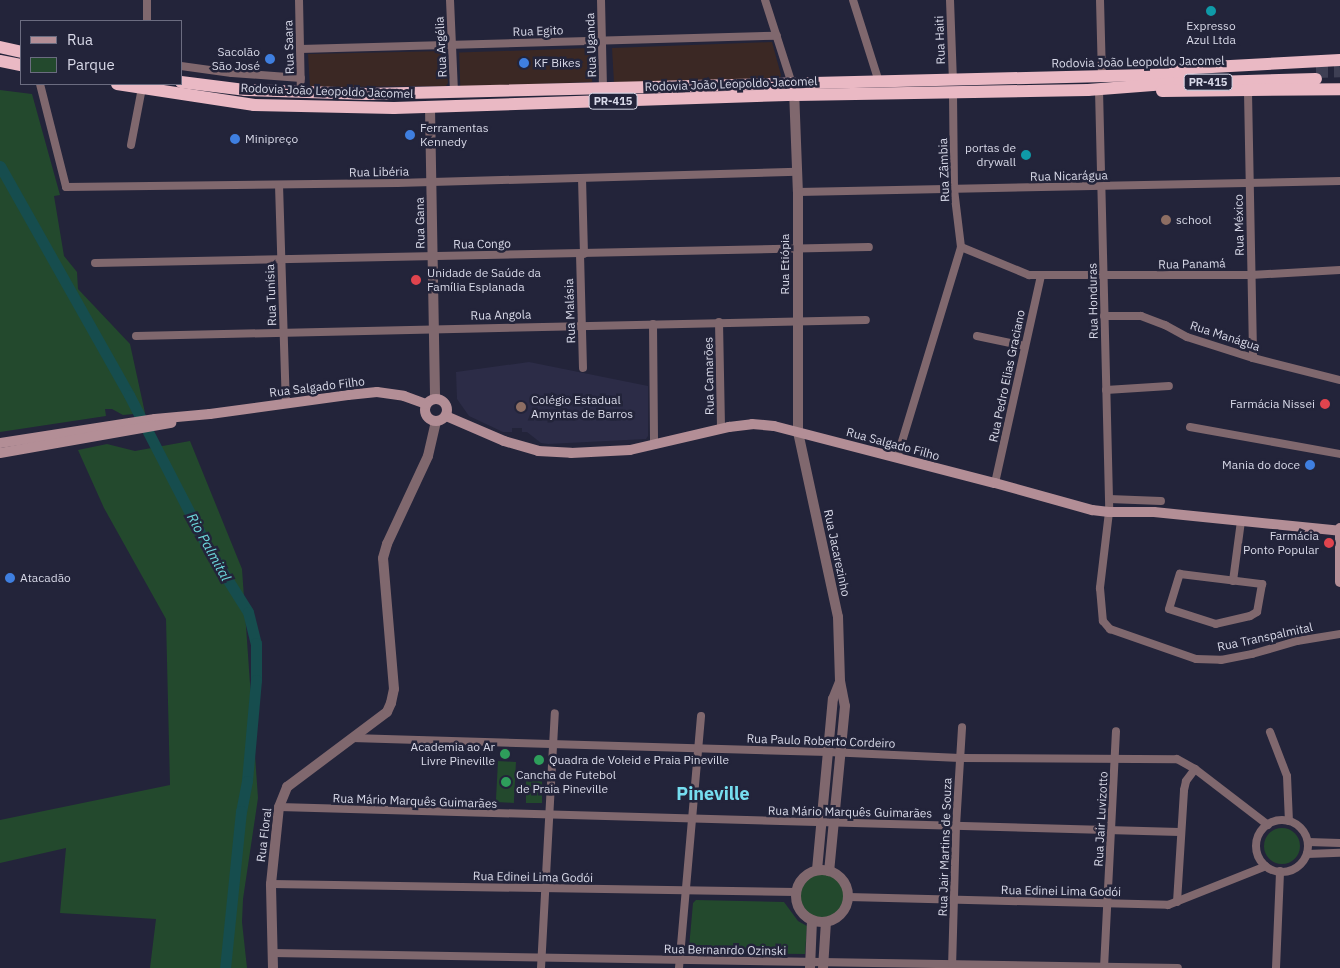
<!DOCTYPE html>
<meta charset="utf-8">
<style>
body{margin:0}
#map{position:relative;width:1340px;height:968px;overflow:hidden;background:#23243a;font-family:"IBM Plex Sans",sans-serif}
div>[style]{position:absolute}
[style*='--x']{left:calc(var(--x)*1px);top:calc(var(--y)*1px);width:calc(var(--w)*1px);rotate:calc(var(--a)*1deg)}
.commercial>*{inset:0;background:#3b2824;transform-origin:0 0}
.built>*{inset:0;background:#2c2c47}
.green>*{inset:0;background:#23492d;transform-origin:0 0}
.round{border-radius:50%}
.river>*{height:11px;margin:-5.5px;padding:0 5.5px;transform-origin:5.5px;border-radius:5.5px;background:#164d4e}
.trunk-tunnel>*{height:12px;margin-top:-6px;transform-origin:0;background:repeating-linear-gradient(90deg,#3e3f54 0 12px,transparent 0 18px)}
.minor>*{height:8px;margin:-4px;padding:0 4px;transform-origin:4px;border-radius:4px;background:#80686e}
.minor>.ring{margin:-4px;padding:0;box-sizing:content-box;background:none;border:8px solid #80686e;border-radius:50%}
.tertiary>*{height:10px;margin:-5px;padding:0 5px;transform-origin:5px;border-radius:5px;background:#80686e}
.tertiary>.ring{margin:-5px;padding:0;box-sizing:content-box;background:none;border:10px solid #80686e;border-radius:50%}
.secondary>*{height:10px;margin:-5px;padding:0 5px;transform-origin:5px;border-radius:5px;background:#b38e96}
.secondary>.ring{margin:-5px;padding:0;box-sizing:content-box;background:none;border:10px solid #b38e96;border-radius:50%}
.trunk>*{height:12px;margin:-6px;padding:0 6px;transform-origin:6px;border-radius:6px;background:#eab9c4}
.dots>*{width:14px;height:14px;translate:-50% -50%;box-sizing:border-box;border:2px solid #23243a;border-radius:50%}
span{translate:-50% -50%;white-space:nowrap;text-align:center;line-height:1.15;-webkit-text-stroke:5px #23243a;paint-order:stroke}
.shield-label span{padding:1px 4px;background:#23243a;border:1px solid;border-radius:4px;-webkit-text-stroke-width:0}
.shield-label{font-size:11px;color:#d8d9e8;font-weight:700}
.poi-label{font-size:12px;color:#d8d9e8}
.right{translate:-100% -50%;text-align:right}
.left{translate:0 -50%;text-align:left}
.street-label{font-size:12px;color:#d8d9e8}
.water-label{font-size:14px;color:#6cd7db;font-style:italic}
.district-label{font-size:18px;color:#76def0;font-weight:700}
.legend{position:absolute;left:20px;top:20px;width:162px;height:65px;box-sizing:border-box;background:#23243a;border:1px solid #6b6c80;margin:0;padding:6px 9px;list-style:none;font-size:15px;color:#d8d9e8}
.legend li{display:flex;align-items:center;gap:10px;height:25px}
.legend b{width:25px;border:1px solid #6b6c80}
</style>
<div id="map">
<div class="commercial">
<div style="clip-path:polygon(772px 42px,781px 75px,780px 78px,614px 83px,612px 48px)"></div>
<div style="left:591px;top:48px;width:34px;height:132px;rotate:88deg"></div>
<div style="clip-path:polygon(446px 51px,448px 83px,446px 86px,310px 87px,308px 54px)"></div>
</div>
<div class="built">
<div style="clip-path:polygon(529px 362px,648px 386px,648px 436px,646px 439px,548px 444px,541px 443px,527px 432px,522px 432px,522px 428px,512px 428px,512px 432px,503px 432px,469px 416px,457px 399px,456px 372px)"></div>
</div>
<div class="green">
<div style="clip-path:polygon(0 90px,32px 94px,60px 195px,54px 196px,64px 256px,77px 272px,78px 289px,130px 344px,145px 413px,123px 415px,112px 409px,105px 409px,106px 416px,0 432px)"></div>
<div style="clip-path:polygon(190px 441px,242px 569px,258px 798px,243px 899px,242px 922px,247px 968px,150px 968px,156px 919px,60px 913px,66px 848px,0 863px,0 820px,170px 785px,166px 619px,104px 508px,78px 450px,107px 444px,135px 451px)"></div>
<div style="left:498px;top:761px;width:18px;height:41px;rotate:3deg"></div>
<div style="left:526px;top:773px;width:16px;height:30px"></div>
<div class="round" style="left:1264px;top:828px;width:36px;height:36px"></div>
<div class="round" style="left:798px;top:873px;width:46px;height:46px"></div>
<div style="clip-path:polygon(696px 900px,784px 902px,798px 921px,807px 926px,805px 954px,691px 953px,689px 948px,693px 903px)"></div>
</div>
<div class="river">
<div style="--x:0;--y:166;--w:263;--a:60.6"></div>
<div style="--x:129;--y:395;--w:174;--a:62.7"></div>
<div style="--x:209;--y:550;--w:73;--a:57.8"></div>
<div style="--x:248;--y:612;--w:32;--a:76"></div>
<div style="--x:256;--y:643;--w:37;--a:90"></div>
<div style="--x:256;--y:680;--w:101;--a:95.1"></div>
<div style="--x:247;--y:781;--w:31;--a:101"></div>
<div style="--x:241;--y:811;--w:158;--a:95.8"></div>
</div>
<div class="trunk-tunnel">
<div style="--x:1316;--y:72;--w:24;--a:-2"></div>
</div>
<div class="minor">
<div style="--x:147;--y:0;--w:21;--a:90"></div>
<div style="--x:299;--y:0;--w:93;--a:88.8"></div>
<div style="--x:450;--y:0;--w:93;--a:87.5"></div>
<div style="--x:601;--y:0;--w:90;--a:88.7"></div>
<div style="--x:765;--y:0;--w:88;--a:72.2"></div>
<div style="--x:853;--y:0;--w:86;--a:72.4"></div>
<div style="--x:950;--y:0;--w:80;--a:87.9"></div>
<div style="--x:1100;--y:0;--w:76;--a:88.5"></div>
<div style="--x:300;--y:49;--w:477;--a:-1.6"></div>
<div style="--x:181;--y:66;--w:51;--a:7.8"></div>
<div style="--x:232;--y:73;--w:69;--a:4.1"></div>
<div style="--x:40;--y:84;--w:106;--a:75.8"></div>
<div style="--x:66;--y:187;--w:331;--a:-0.7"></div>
<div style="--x:397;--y:183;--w:400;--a:-1.6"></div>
<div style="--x:1099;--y:90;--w:422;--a:88.6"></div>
<div style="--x:1109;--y:512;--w:77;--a:96.8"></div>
<div style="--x:1100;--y:588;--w:33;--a:85"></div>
<div style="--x:1103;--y:621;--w:11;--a:49"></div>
<div style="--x:1110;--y:629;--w:91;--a:19.2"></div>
<div style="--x:1196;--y:659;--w:25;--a:2"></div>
<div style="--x:1221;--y:660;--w:32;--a:-11"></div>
<div style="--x:1252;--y:654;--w:47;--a:-16.1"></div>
<div style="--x:1297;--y:641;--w:44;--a:-9.2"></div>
<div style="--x:1248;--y:92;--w:266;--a:88.9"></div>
<div style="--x:131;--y:145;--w:58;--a:-79.1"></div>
<div style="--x:582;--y:178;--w:76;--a:88.5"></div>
<div style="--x:279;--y:185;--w:218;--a:88.2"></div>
<div style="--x:798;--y:192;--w:542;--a:-1.16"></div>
<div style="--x:961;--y:247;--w:74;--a:22.4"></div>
<div style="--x:1029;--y:275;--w:222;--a:0"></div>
<div style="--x:1251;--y:275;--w:89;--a:-3.2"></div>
<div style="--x:580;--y:254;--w:114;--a:88.5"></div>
<div style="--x:95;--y:263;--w:774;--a:-1.18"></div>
<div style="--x:1104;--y:316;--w:37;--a:0"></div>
<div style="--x:1141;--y:316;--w:26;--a:21"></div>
<div style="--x:1165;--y:325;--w:25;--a:29"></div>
<div style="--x:1187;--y:337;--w:69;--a:17.7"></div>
<div style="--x:1253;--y:358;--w:90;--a:14.2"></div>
<div style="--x:719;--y:322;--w:107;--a:88.9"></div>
<div style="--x:653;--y:324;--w:121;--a:89.5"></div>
<div style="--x:136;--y:336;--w:730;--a:-1.26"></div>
<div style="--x:977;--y:336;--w:49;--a:11.8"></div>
<div style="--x:1106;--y:390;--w:63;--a:-3.6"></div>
<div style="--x:1190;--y:427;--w:152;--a:10.2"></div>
<div style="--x:897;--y:458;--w:220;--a:-73.1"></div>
<div style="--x:961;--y:247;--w:58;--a:-96.9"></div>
<div style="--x:954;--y:189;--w:96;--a:-90.6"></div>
<div style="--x:995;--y:483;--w:213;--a:-77.5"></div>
<div style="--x:1109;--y:499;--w:52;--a:2.2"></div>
<div style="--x:1180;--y:574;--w:83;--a:7"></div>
<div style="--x:1262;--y:584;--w:28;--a:100"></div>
<div style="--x:1257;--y:612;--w:8;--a:150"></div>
<div style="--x:1250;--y:616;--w:35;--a:167"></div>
<div style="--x:1216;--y:624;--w:49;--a:-162.3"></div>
<div style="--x:1169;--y:609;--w:37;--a:-73"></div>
<div style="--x:1233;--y:581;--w:61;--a:-82.4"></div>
<div style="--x:1270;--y:732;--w:47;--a:68.9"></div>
<div style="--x:1287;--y:776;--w:45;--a:87.5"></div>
<div style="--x:352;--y:738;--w:476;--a:1.7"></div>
<div style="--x:828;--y:752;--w:132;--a:2.6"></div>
<div style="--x:960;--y:758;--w:217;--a:0.3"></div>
<div style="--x:1177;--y:759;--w:21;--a:29"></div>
<div style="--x:1195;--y:769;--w:92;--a:37.5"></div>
<div style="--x:279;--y:807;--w:901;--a:1.59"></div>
<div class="ring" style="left:1256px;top:820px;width:44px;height:44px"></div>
<div style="--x:1308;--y:842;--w:32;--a:2"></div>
<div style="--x:1307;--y:854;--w:33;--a:-2"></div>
<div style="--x:271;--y:884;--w:525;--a:0.87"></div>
<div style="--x:848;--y:897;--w:320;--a:1.4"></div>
<div style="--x:1168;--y:905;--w:105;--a:-21.7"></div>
<div style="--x:1177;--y:902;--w:112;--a:-86.4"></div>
<div style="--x:1184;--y:790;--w:9;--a:-77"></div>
<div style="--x:1186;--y:781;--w:15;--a:-53"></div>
<div style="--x:272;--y:953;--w:906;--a:0.95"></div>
<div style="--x:541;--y:968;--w:255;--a:-86.9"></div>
<div style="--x:679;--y:968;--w:253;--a:-85"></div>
<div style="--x:952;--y:968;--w:142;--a:-88.4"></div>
<div style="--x:956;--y:826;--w:99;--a:-86.5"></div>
<div style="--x:1104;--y:968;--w:237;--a:-87.1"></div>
<div style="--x:1276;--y:968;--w:97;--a:-87.6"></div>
</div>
<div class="tertiary">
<div style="--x:794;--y:90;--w:102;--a:87.8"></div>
<div style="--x:798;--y:192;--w:240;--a:90"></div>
<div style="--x:798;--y:432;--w:189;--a:77.8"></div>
<div style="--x:838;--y:617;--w:64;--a:88.2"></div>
<div style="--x:840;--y:681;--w:25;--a:79"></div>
<div style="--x:845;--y:706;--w:166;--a:95.5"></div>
<div style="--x:430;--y:108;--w:290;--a:89"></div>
<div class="ring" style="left:796px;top:870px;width:42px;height:42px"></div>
<div style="--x:817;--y:870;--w:172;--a:-84.7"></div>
<div style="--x:833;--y:699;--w:18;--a:-68"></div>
<div style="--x:273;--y:968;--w:84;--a:-91.4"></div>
<div style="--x:271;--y:884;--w:77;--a:-84.1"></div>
<div style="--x:279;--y:807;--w:22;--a:-68"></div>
<div style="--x:287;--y:787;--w:125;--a:-36.9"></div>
<div style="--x:387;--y:712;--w:10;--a:-66"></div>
<div style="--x:391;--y:703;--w:14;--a:-78"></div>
<div style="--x:394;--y:689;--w:131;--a:-94.8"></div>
<div style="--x:383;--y:558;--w:15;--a:-74"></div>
<div style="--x:387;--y:544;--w:97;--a:-65"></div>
<div style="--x:428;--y:456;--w:36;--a:-77"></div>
<div style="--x:810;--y:968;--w:48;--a:-87.6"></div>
<div style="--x:823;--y:968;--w:46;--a:-86.3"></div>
</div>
<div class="secondary">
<div class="ring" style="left:425px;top:399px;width:12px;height:12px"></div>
<div style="--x:446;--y:416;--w:63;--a:23.3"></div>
<div style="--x:504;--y:441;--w:35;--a:16"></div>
<div style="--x:538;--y:451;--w:33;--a:3"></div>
<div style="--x:571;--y:453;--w:59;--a:-2.9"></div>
<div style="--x:630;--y:450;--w:102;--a:-13.1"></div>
<div style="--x:729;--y:427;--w:23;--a:-7"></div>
<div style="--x:752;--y:424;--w:22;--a:5"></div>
<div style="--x:774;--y:426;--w:228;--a:14.5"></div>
<div style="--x:995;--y:483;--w:101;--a:15.6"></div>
<div style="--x:1092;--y:510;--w:17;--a:7"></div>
<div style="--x:1109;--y:512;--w:45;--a:0"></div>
<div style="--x:1154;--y:512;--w:187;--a:5.8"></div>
<div style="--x:0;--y:443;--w:157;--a:-8.8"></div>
<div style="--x:155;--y:419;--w:55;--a:-5.2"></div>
<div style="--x:210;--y:414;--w:139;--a:-7.8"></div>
<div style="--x:348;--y:395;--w:29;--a:-6"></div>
<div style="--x:377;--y:392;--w:27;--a:8"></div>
<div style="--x:404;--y:396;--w:23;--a:20"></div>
<div style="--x:0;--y:453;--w:174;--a:-10"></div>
<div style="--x:1340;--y:528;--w:54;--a:90"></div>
</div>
<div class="trunk">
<div style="--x:0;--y:47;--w:22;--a:13"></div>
<div style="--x:0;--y:61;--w:21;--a:11"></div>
<div style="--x:1175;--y:69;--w:165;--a:-3.1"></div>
<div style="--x:181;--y:82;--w:64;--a:7.1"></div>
<div style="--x:245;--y:90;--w:122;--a:1.9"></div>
<div style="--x:367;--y:94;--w:821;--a:-1.4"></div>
<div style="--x:117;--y:84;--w:139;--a:8.7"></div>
<div style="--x:254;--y:105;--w:140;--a:1.2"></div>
<div style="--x:394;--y:108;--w:402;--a:-1.9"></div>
<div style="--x:796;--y:95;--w:292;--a:-1"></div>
<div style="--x:1088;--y:90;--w:91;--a:-4.4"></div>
<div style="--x:1179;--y:83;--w:137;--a:-1.7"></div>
<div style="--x:1162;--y:91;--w:178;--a:-0.6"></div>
</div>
<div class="dots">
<div style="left:1211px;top:11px;background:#0f9aa8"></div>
<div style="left:270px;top:59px;background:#3f7fe0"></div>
<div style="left:524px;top:63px;background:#3f7fe0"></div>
<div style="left:410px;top:135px;background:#3f7fe0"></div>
<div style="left:235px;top:139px;background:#3f7fe0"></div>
<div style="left:1026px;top:155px;background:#0f9aa8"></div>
<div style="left:1166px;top:220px;background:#8d6e63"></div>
<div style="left:416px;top:280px;background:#e0444e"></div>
<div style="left:1325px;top:404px;background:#e0444e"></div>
<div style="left:521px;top:407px;background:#8d6e63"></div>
<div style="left:1310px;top:465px;background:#3f7fe0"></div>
<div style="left:1329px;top:543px;background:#e0444e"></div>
<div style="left:10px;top:578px;background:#3f7fe0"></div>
<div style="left:505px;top:754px;background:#2e9e5b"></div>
<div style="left:539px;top:760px;background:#2e9e5b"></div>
<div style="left:506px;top:782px;background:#2e9e5b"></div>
</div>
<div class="shield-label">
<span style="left:1208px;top:82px">PR-415</span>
<span style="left:613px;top:101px">PR-415</span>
</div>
<div class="poi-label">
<span style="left:1211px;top:33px">Expresso<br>Azul Ltda</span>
<span class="right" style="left:260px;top:59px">Sacolão<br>São José</span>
<span class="left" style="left:534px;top:63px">KF Bikes</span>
<span class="left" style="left:420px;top:135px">Ferramentas<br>Kennedy</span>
<span class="left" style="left:245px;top:139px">Minipreço</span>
<span class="right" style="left:1016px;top:155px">portas de<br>drywall</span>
<span class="left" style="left:1176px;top:220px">school</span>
<span class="left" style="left:427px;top:280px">Unidade de Saúde da<br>Família Esplanada</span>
<span class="left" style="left:531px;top:407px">Colégio Estadual<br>Amyntas de Barros</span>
<span class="right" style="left:1315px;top:404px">Farmácia Nissei</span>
<span class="right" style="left:1300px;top:465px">Mania do doce</span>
<span class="right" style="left:1319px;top:543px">Farmácia<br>Ponto Popular</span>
<span class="left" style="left:20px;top:578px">Atacadão</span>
<span class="right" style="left:495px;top:754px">Academia ao Ar<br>Livre Pineville</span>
<span class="left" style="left:549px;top:760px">Quadra de Voleid e Praia Pineville</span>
<span class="left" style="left:516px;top:782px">Cancha de Futebol<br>de Praia Pineville</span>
</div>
<div class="street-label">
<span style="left:538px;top:31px;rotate:-2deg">Rua Egito</span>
<span style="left:940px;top:40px;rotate:-92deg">Rua Haiti</span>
<span style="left:591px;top:45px;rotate:-92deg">Rua Uganda</span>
<span style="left:289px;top:47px;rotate:-92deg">Rua Saara</span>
<span style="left:441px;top:47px;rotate:-93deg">Rua Argélia</span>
<span style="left:1138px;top:62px;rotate:-1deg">Rodovia João Leopoldo Jacomel</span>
<span style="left:731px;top:84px;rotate:-2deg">Rodovia João Leopoldo Jacomel</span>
<span style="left:327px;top:91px;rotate:2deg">Rodovia João Leopoldo Jacomel</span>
<span style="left:944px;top:170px;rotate:-92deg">Rua Zâmbia</span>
<span style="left:379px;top:172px;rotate:-1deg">Rua Libéria</span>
<span style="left:1069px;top:176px;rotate:-1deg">Rua Nicarágua</span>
<span style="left:420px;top:223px;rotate:-91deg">Rua Gana</span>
<span style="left:1239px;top:225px;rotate:-91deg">Rua México</span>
<span style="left:482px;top:244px;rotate:-1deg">Rua Congo</span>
<span style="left:785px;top:264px;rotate:-90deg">Rua Etiópia</span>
<span style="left:1192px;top:264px;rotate:-1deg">Rua Panamá</span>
<span style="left:271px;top:295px;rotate:-92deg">Rua Tunísia</span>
<span style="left:1093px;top:301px;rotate:-91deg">Rua Honduras</span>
<span style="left:570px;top:311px;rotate:-92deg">Rua Malásia</span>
<span style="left:501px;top:315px;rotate:-1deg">Rua Angola</span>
<span style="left:1225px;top:336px;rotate:18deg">Rua Manágua</span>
<span style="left:709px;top:376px;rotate:-91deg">Rua Camarões</span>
<span style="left:1007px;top:376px;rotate:-78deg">Rua Pedro Elias Graciano</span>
<span style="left:317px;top:387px;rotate:-7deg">Rua Salgado Filho</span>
<span style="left:893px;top:444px;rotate:15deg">Rua Salgado Filho</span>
<span style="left:837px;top:553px;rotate:78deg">Rua Jacarezinho</span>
<span style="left:1265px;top:637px;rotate:-12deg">Rua Transpalmital</span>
<span style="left:821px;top:741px;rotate:2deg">Rua Paulo Roberto Cordeiro</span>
<span style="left:415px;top:801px;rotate:2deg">Rua Mário Marquês Guimarães</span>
<span style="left:850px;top:812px;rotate:1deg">Rua Mário Marquês Guimarães</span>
<span style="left:1101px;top:819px;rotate:-87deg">Rua Jair Luvizotto</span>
<span style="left:264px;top:835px;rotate:-83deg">Rua Floral</span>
<span style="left:945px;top:847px;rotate:-88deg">Rua Jair Martins de Souza</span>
<span style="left:533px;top:877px;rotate:1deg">Rua Edinei Lima Godói</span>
<span style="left:1061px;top:891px;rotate:1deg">Rua Edinei Lima Godói</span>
<span style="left:725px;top:950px;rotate:1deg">Rua Bernanrdo Ozinski</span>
</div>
<div class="water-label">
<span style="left:209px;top:547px;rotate:61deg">Rio Palmital</span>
</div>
<div class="district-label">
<span style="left:713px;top:794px">Pineville</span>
</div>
<ul class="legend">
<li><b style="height:6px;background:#b38e96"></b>Rua</li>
<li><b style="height:14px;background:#23492d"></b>Parque</li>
</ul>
</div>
